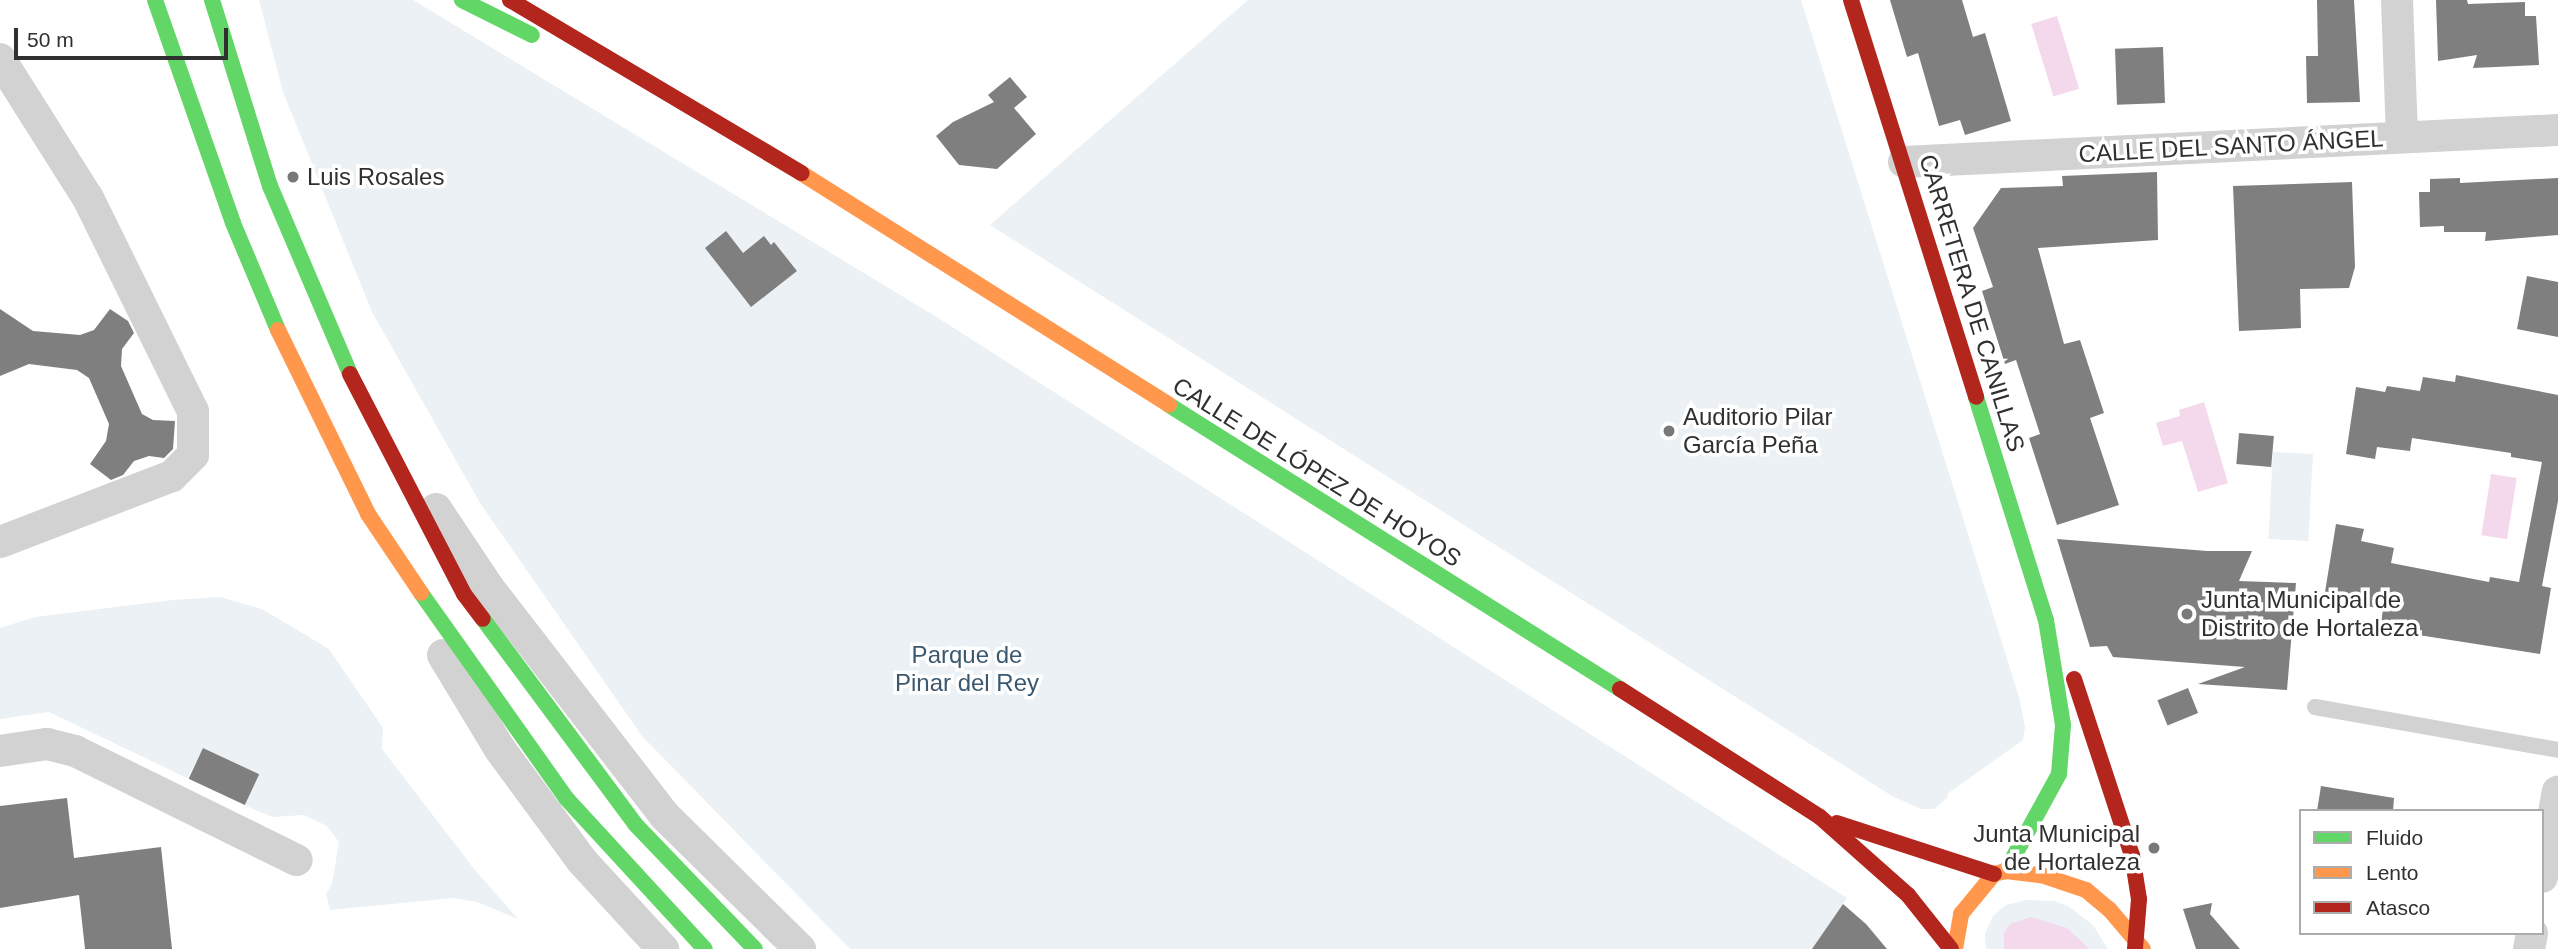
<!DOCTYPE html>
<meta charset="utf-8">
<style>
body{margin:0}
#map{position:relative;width:2558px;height:949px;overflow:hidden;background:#fff;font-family:Helvetica,sans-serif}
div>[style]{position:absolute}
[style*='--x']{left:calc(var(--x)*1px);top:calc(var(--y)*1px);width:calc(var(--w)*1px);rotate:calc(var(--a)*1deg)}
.green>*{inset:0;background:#ebf1f4;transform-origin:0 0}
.water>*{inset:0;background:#f4d8ec;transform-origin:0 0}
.building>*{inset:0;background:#7f7f7f;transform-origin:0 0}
.lane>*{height:16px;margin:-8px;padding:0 8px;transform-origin:8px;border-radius:8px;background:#d2d2d2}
.street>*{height:32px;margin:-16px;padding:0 16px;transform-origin:16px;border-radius:16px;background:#d2d2d2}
.fast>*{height:16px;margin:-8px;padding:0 8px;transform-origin:8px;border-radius:8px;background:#63d668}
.slow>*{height:16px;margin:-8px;padding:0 8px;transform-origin:8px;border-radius:8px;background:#ff974d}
.jam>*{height:16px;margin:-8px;padding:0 8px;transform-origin:8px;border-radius:8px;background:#b3261e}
.dots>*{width:19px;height:19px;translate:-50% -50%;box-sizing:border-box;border:4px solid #fff;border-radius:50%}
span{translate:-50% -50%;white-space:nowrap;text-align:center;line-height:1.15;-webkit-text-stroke:7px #fff;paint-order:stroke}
.street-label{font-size:24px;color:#303030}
.poi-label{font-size:24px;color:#303030}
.left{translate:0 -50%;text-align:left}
.right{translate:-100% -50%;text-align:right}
.park-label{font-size:24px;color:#3a5970}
.legend{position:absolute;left:2299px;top:809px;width:245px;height:126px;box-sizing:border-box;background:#fff;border:2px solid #acacac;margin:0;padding:9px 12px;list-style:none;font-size:21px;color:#303030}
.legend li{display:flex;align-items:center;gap:14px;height:35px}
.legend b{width:35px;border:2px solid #acacac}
.scale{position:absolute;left:14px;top:28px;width:214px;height:32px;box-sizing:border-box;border:4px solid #303030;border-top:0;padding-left:9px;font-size:21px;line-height:24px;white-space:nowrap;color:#303030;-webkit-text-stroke:5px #fff;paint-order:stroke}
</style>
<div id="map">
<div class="green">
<div style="clip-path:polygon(259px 0,413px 0,935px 316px,1847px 898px,1812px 949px,850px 949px,642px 736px,480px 503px,372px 312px,283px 92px)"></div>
<div style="clip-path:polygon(1248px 0,1801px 0,2019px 697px,2025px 727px,2023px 740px,1947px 794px,1948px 797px,1934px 809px,1921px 809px,1892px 796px,990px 225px)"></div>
<div style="left:2273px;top:452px;width:40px;height:87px;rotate:3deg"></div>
<div style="clip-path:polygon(220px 597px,262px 609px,329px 649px,383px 728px,382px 749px,475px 870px,518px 919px,477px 902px,453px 898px,330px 910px,326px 894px,332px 884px,339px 842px,327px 826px,304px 815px,272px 817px,242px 804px,258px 774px,204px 748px,187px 778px,49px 712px,0 719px,0 628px,35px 617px,172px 600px)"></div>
<div style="clip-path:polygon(2026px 900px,2054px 901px,2068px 906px,2093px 925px,2108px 949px,1986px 949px,1985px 934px,1993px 916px,2006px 905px)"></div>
</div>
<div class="water">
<div style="left:2057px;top:16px;width:76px;height:27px;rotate:73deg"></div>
<div style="clip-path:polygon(2204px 402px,2228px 483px,2198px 492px,2182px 441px,2163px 446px,2156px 423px,2180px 416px,2179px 410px)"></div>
<div style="left:2491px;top:474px;width:26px;height:62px;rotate:9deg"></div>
<div style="clip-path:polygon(2031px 917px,2067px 928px,2089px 949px,2004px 949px,2004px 933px,2010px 924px)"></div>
</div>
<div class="building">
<div style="clip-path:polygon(1890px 0,1962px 0,1973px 37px,1985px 33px,2011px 121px,1965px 135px,1960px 120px,1939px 126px,1918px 53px,1907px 57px)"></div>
<div style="clip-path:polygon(2317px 0,2354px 0,2360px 102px,2307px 103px,2306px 56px,2318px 56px)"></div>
<div style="clip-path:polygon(2436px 0,2467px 0,2468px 4px,2525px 2px,2525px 16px,2536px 16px,2539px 65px,2473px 68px,2477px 55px,2438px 61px)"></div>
<div style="left:2163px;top:47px;width:56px;height:48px;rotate:88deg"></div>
<div style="clip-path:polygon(1010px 77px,1027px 97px,1014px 108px,1036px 134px,997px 169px,959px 165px,936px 136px,953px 122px,994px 102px,988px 95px)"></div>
<div style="clip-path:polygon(2157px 172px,2158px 240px,2038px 248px,2064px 344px,2080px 340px,2104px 413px,2090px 418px,2119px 505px,2057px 525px,2029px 438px,2040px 434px,2016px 360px,2005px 364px,1982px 291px,1993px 287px,1973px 228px,2001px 188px,2063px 186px,2062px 176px)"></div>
<div style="clip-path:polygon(2460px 178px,2460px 183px,2558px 178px,2558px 235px,2485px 241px,2486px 232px,2444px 232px,2444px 226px,2420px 227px,2419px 192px,2430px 192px,2430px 179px)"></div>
<div style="clip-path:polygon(2352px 182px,2355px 267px,2349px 288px,2300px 289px,2301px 328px,2239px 331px,2233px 186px)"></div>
<div style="clip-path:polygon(726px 231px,743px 253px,764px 236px,771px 245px,774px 242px,797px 271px,751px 307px,705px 248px)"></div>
<div style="clip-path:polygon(2527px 276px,2558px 282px,2558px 337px,2517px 329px)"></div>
<div style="clip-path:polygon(0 309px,33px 331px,80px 335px,94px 330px,110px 309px,128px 321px,134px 333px,122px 349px,121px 366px,142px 414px,153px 420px,175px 421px,173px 449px,164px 458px,149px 456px,134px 461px,123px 475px,111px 480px,90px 464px,106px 441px,109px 424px,89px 378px,77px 370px,29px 364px,0 376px)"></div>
<div style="clip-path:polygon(2456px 375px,2558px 395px,2558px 501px,2542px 586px,2551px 588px,2540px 654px,2412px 634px,2413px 628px,2381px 623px,2383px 609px,2349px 603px,2351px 597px,2325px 592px,2336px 524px,2364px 529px,2361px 541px,2394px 548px,2391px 563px,2489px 582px,2490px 577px,2519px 582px,2542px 462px,2511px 457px,2511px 453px,2412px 438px,2410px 451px,2377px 447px,2375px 459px,2346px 454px,2356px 387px,2385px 392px,2387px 386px,2420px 391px,2423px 377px,2455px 382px)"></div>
<div style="left:2239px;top:433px;width:35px;height:31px;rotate:5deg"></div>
<div style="clip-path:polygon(2057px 539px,2207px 551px,2252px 551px,2239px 581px,2296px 583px,2287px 690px,2198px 684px,2245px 667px,2113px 657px,2107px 646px,2090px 647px)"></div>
<div style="left:2188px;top:688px;width:27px;height:33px;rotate:68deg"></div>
<div style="left:203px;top:748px;width:62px;height:34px;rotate:25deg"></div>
<div style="clip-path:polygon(2321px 786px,2394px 798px,2393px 811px,2317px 811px)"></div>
<div style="clip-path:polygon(67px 798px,74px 858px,161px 847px,172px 949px,85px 949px,79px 895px,0 908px,0 806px)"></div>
<div style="clip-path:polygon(2212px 903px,2210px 914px,2240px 949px,2196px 949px,2183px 909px)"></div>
<div style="clip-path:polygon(1843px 904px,1866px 924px,1887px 949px,1812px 949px)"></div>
</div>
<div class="lane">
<div style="--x:2315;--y:707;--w:247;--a:10"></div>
</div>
<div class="street">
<div style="--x:2397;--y:0;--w:137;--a:87.9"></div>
<div style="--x:0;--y:59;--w:165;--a:57.7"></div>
<div style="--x:88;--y:198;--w:237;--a:63.8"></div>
<div style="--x:193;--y:411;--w:44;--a:90"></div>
<div style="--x:193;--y:455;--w:30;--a:135"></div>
<div style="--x:172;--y:476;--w:184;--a:159"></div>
<div style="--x:1904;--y:162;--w:655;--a:-2.8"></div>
<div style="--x:436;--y:509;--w:94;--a:56.3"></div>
<div style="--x:488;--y:587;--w:289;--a:52.3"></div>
<div style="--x:665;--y:816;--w:190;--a:44.6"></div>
<div style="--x:443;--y:655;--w:109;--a:58.9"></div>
<div style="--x:499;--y:748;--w:140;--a:53.7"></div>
<div style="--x:582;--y:861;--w:120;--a:47.4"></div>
<div style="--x:0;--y:751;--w:48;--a:-8.5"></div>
<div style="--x:47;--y:744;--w:29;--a:14"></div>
<div style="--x:75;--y:751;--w:247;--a:26.2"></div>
<div style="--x:2542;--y:877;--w:87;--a:-79.5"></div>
<div style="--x:2529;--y:949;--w:16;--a:-79"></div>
</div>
<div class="fast">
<div style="--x:155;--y:0;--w:236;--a:70.7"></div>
<div style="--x:233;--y:223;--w:116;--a:67.2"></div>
<div style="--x:212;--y:0;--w:195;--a:72.7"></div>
<div style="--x:270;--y:186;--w:204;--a:66.9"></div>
<div style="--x:462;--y:0;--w:78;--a:26.6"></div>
<div style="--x:1976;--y:397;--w:234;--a:72.6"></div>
<div style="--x:2046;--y:620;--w:106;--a:80.8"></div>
<div style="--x:2063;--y:725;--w:49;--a:94.7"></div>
<div style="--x:2059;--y:774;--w:111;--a:118.7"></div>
<div style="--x:1169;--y:405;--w:533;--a:32.2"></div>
<div style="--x:421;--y:593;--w:251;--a:54.7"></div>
<div style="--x:566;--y:798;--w:205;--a:47.4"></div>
<div style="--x:483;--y:619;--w:255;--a:53.4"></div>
<div style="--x:635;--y:824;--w:173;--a:46.2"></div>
</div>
<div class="slow">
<div style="--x:801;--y:173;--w:435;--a:32.2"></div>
<div style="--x:278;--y:330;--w:205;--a:63.9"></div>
<div style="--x:368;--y:514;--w:95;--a:56.1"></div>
<div style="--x:1955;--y:949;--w:36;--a:-80"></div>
<div style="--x:1961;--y:914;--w:52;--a:-50.5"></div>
<div style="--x:1994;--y:874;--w:12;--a:-14"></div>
<div style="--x:2006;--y:871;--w:35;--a:7"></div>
<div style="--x:2041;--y:875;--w:47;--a:18.4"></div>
<div style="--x:2086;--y:890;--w:30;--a:40"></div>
<div style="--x:2109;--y:909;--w:52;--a:49.6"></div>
</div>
<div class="jam">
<div style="--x:510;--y:0;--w:339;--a:30.7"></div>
<div style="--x:1851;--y:0;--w:416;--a:72.5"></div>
<div style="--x:350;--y:374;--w:248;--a:62.6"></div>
<div style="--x:464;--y:594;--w:31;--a:53"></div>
<div style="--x:2074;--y:679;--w:185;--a:71.8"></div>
<div style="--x:2132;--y:855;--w:45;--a:81"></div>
<div style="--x:2139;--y:899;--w:50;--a:94.6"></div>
<div style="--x:1620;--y:689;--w:237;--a:32.6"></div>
<div style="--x:1820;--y:817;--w:118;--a:41.6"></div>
<div style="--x:1908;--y:895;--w:69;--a:51.5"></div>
<div style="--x:1837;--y:823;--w:165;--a:18"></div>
</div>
<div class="dots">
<div style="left:293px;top:177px;background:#787878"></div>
<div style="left:1669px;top:431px;background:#787878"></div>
<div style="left:2187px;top:614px;background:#787878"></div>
<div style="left:2154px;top:848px;background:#787878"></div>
</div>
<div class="street-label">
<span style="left:2231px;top:146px;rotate:-3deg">CALLE DEL SANTO ÁNGEL</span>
<span style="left:1972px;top:303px;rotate:73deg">CARRETERA DE CANILLAS</span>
<span style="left:1317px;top:472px;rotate:32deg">CALLE DE LÓPEZ DE HOYOS</span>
</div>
<div class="poi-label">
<span class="left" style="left:307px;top:177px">Luis Rosales</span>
<span class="left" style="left:1683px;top:431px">Auditorio Pilar<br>García Peña</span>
<span class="left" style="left:2201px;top:614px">Junta Municipal de<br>Distrito de Hortaleza</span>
<span class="right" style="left:2140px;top:848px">Junta Municipal<br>de Hortaleza</span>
</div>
<div class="park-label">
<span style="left:967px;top:669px">Parque de<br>Pinar del Rey</span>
</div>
<ul class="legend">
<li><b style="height:9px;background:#63d668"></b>Fluido</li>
<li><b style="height:9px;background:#ff974d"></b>Lento</li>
<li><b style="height:9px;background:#b3261e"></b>Atasco</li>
</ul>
<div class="scale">50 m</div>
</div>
